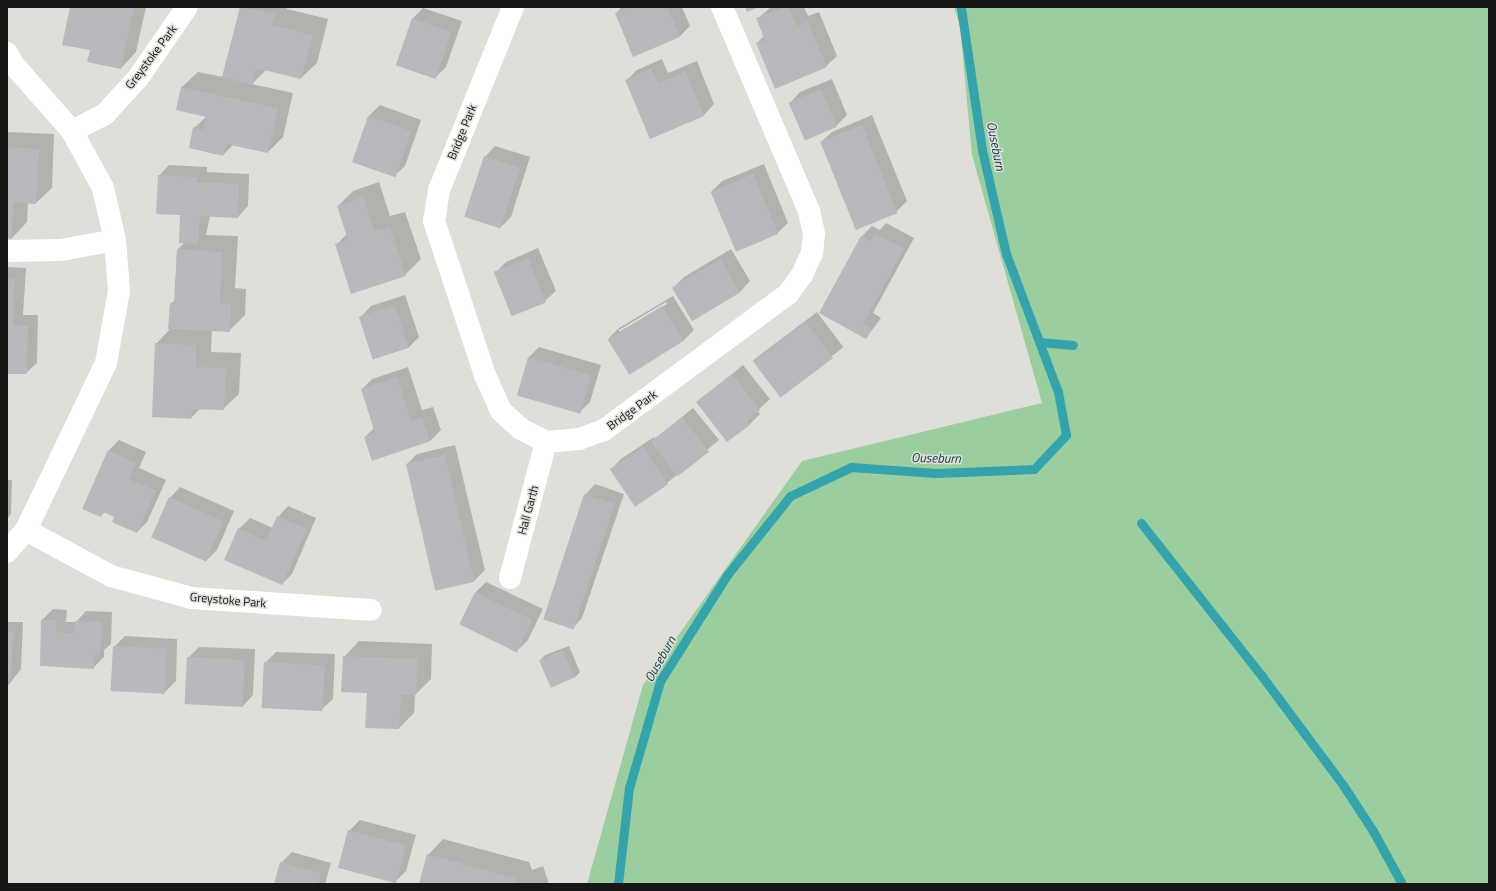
<!DOCTYPE html>
<style>
body{margin:0}
#map{position:relative;width:1496px;height:891px;overflow:hidden;background:#dfded9;font-family:"Titillium Web",sans-serif}
div>[style]{position:absolute}
[style*='--x']{left:calc(var(--x)*1px);top:calc(var(--y)*1px);width:calc(var(--w)*1px);rotate:calc(var(--a)*1deg)}
.green>*{inset:0;background:#9ace9f}
.shadow>*{inset:0;background:#0003;transform-origin:0 0}
.stream>*{height:9px;margin:-4.5px;padding:0 4.5px;transform-origin:4.5px;border-radius:4.5px;background:#34a3ac}
.building>*{inset:0;background:#b8b8bd;transform-origin:0 0}
.street>*{height:22px;margin:-11px;padding:0 11px;transform-origin:11px;border-radius:11px;background:#fff}
span{translate:-50% -50%;white-space:nowrap;text-align:center;line-height:1.15;-webkit-text-stroke:3px #dfded9;paint-order:stroke}
.street-label{font-size:12px;color:#181715}
.water-label{font-size:13px;color:#154549;font-style:italic}
.frame{position:absolute;inset:0;border:8px solid #181715;pointer-events:none}
</style>
<div id="map">
<div class="green">
<div style="clip-path:polygon(954px 7px,1489px 7px,1489px 884px,587px 884px,643px 685px,802px 461px,1042px 403px,972px 155px,960px 26px)"></div>
</div>
<div class="shadow">
<div style="clip-path:polygon(71px 7px,146px 7px,136px 52px,121px 68px,91px 50px)"></div>
<div style="clip-path:polygon(241px 7px,287px 7px,287px 9px,328px 19px,317px 63px,301px 78px,267px 69px,252px 84px,293px 93px,283px 137px,268px 152px,233px 145px,223px 155px,194px 128px,207px 116px,177px 109px,182px 87px,198px 72px,223px 77px)"></div>
<div style="clip-path:polygon(622px 7px,682px 7px,690px 26px,680px 36px,616px 13px)"></div>
<div style="clip-path:polygon(771px 7px,804px 7px,808px 16px,819px 12px,837px 56px,826px 66px,757px 43px,764px 36px,757px 19px)"></div>
<div style="clip-path:polygon(423px 8px,462px 21px,446px 67px,435px 78px,413px 18px)"></div>
<div style="clip-path:polygon(662px 59px,668px 73px,697px 61px,714px 104px,704px 115px,651px 137px,627px 80px,637px 70px)"></div>
<div style="clip-path:polygon(832px 79px,847px 115px,836px 126px,790px 103px,800px 92px)"></div>
<div style="clip-path:polygon(380px 105px,421px 120px,405px 166px,394px 176px,353px 161px,369px 116px)"></div>
<div style="clip-path:polygon(872px 115px,907px 201px,896px 212px,821px 142px,832px 132px)"></div>
<div style="clip-path:polygon(7px 132px,54px 134px,52px 188px,36px 203px,28px 203px,27px 222px,12px 238px,7px 237px)"></div>
<div style="clip-path:polygon(495px 146px,530px 157px,511px 217px,500px 228px,485px 157px)"></div>
<div style="clip-path:polygon(764px 164px,788px 223px,777px 233px,711px 192px,722px 181px)"></div>
<div style="clip-path:polygon(169px 165px,207px 167px,207px 172px,249px 174px,248px 206px,238px 217px,210px 215px,206px 235px,238px 236px,235px 288px,246px 289px,245px 315px,229px 331px,212px 330px,211px 352px,241px 353px,239px 394px,223px 409px,201px 408px,191px 418px,156px 344px,171px 328px,171px 304px,175px 299px,177px 250px,185px 242px,181px 214px,159px 176px)"></div>
<div style="clip-path:polygon(379px 182px,390px 216px,405px 212px,421px 259px,405px 275px,336px 245px,347px 234px,338px 206px,353px 191px)"></div>
<div style="clip-path:polygon(886px 223px,914px 238px,873px 313px,881px 318px,866px 338px,820px 312px,862px 236px,872px 226px,880px 230px)"></div>
<div style="clip-path:polygon(538px 248px,556px 291px,545px 301px,495px 273px,506px 262px)"></div>
<div style="clip-path:polygon(731px 249px,750px 281px,740px 292px,673px 288px,684px 277px)"></div>
<div style="clip-path:polygon(7px 267px,26px 268px,23px 315px,38px 315px,37px 363px,26px 373px,7px 373px)"></div>
<div style="clip-path:polygon(405px 295px,419px 337px,409px 347px,361px 317px,371px 306px)"></div>
<div style="clip-path:polygon(evenodd,673px 296px,694px 330px,683px 341px,608px 339px,619px 328px,673px 296px,666px 302px,667px 304px,619px 332px,619px 330px,666px 302px)"></div>
<div style="left:817px;top:312px;width:44px;height:80px;rotate:53deg"></div>
<div style="clip-path:polygon(539px 347px,601px 365px,590px 402px,579px 413px,529px 357px)"></div>
<div style="clip-path:polygon(743px 365px,770px 399px,757px 411px,760px 414px,749px 425px,698px 402px)"></div>
<div style="clip-path:polygon(408px 367px,422px 410px,433px 407px,441px 430px,430px 441px,372px 460px,365px 437px,374px 428px,362px 389px,372px 379px)"></div>
<div style="clip-path:polygon(693px 408px,719px 440px,667px 483px,611px 469px,621px 459px,654px 437px,655px 439px)"></div>
<div style="clip-path:polygon(119px 440px,146px 452px,139px 468px,166px 480px,147px 522px,137px 532px,115px 516px,105px 512px,101px 516px,108px 451px)"></div>
<div style="clip-path:polygon(455px 445px,485px 570px,474px 581px,407px 464px,417px 454px)"></div>
<div style="clip-path:polygon(7px 480px,12px 480px,11px 514px,7px 519px)"></div>
<div style="clip-path:polygon(595px 484px,624px 494px,582px 618px,572px 629px,585px 495px)"></div>
<div style="clip-path:polygon(180px 487px,234px 511px,217px 550px,206px 561px,170px 498px)"></div>
<div style="clip-path:polygon(288px 506px,316px 518px,292px 574px,282px 584px,239px 529px,250px 518px,273px 528px,278px 517px)"></div>
<div style="clip-path:polygon(486px 582px,543px 609px,528px 640px,517px 651px,476px 592px)"></div>
<div style="clip-path:polygon(53px 609px,67px 610px,66px 622px,76px 622px,86px 611px,112px 612px,111px 644px,104px 650px,104px 657px,93px 668px,41px 665px,42px 620px)"></div>
<div style="clip-path:polygon(7px 622px,23px 622px,21px 669px,7px 687px)"></div>
<div style="clip-path:polygon(125px 636px,177px 639px,176px 681px,165px 692px,114px 647px)"></div>
<div style="clip-path:polygon(359px 641px,432px 644px,431px 679px,415px 695px,414px 713px,399px 728px,368px 692px,344px 657px)"></div>
<div style="clip-path:polygon(569px 646px,580px 672px,574px 678px,540px 660px,545px 655px)"></div>
<div style="clip-path:polygon(199px 647px,255px 649px,253px 695px,243px 706px,188px 658px)"></div>
<div style="clip-path:polygon(276px 652px,335px 654px,333px 699px,322px 709px,265px 663px)"></div>
<div style="clip-path:polygon(360px 820px,416px 835px,406px 871px,395px 882px,349px 831px)"></div>
<div style="clip-path:polygon(443px 839px,529px 862px,532px 870px,543px 866px,549px 884px,420px 884px,428px 855px)"></div>
<div style="clip-path:polygon(292px 852px,331px 863px,325px 884px,276px 884px,281px 863px)"></div>
</div>
<div class="stream">
<div style="--x:1039;--y:342;--w:34;--a:5"></div>
<div style="--x:1141;--y:523;--w:194;--a:51.7"></div>
<div style="--x:1261;--y:675;--w:137;--a:53.3"></div>
<div style="--x:1343;--y:785;--w:55;--a:56.9"></div>
<div style="--x:1373;--y:831;--w:60;--a:61.3"></div>
<div style="--x:618;--y:884;--w:97;--a:-83.5"></div>
<div style="--x:629;--y:788;--w:111;--a:-73.8"></div>
<div style="--x:660;--y:681;--w:125;--a:-57.7"></div>
<div style="--x:727;--y:575;--w:101;--a:-51.4"></div>
<div style="--x:790;--y:496;--w:68;--a:-25.4"></div>
<div style="--x:851;--y:467;--w:85;--a:4"></div>
<div style="--x:936;--y:473;--w:98;--a:-2.3"></div>
<div style="--x:1034;--y:469;--w:47;--a:-46.7"></div>
<div style="--x:1066;--y:435;--w:44;--a:-100.5"></div>
<div style="--x:1058;--y:392;--w:147;--a:-110.6"></div>
<div style="--x:1006;--y:254;--w:107;--a:-103"></div>
<div style="--x:982;--y:150;--w:145;--a:-98.4"></div>
</div>
<div class="building">
<div style="clip-path:polygon(70px 7px,134px 7px,121px 69px,87px 62px,90px 50px,62px 45px)"></div>
<div style="clip-path:polygon(240px 7px,275px 14px,272px 25px,313px 35px,301px 79px,256px 68px,252px 85px,222px 77px)"></div>
<div style="clip-path:polygon(629px 7px,667px 7px,680px 37px,633px 57px,615px 13px)"></div>
<div style="clip-path:polygon(745px 7px,759px 7px,747px 12px)"></div>
<div style="clip-path:polygon(785px 7px,789px 7px,797px 26px,808px 22px,827px 67px,775px 89px,756px 43px,765px 40px,756px 18px)"></div>
<div style="left:412px;top:18px;width:42px;height:50px;rotate:19deg"></div>
<div style="clip-path:polygon(651px 69px,658px 83px,686px 71px,704px 116px,650px 139px,625px 80px)"></div>
<div style="clip-path:polygon(181px 87px,278px 108px,268px 153px,226px 144px,223px 156px,189px 148px,193px 127px,203px 130px,206px 117px,176px 110px)"></div>
<div style="left:821px;top:89px;width:41px;height:35px;rotate:67deg"></div>
<div style="left:368px;top:116px;width:46px;height:49px;rotate:19deg"></div>
<div style="left:862px;top:125px;width:95px;height:45px;rotate:68deg"></div>
<div style="clip-path:polygon(7px 147px,39px 149px,36px 204px,13px 203px,12px 239px,7px 238px)"></div>
<div style="left:484px;top:156px;width:38px;height:64px;rotate:18deg"></div>
<div style="left:753px;top:174px;width:65px;height:46px;rotate:67deg"></div>
<div style="clip-path:polygon(158px 175px,197px 177px,197px 182px,239px 184px,238px 218px,200px 216px,198px 244px,179px 243px,180px 215px,156px 214px)"></div>
<div style="clip-path:polygon(363px 197px,374px 231px,390px 227px,406px 276px,351px 294px,335px 244px,348px 240px,337px 206px)"></div>
<div style="clip-path:polygon(875px 233px,904px 249px,863px 324px,872px 329px,866px 339px,819px 313px,861px 236px,871px 241px)"></div>
<div style="clip-path:polygon(177px 249px,222px 252px,220px 303px,231px 304px,230px 332px,168px 329px,170px 303px,174px 304px)"></div>
<div style="left:528px;top:258px;width:48px;height:37px;rotate:68deg"></div>
<div style="left:720px;top:259px;width:39px;height:56px;rotate:59deg"></div>
<div style="clip-path:polygon(7px 278px,15px 278px,13px 325px,28px 326px,27px 374px,7px 374px)"></div>
<div style="left:395px;top:305px;width:45px;height:38px;rotate:72deg"></div>
<div style="left:662px;top:306px;width:41px;height:64px;rotate:58deg"></div>
<div style="left:806px;top:322px;width:45px;height:66px;rotate:53deg"></div>
<div style="clip-path:polygon(155px 343px,196px 345px,196px 367px,226px 368px,224px 410px,192px 409px,191px 419px,152px 417px)"></div>
<div style="left:528px;top:357px;width:66px;height:40px;rotate:16deg"></div>
<div style="clip-path:polygon(732px 374px,760px 410px,747px 421px,750px 425px,727px 442px,696px 402px)"></div>
<div style="clip-path:polygon(397px 377px,411px 420px,422px 417px,430px 441px,372px 461px,364px 437px,375px 433px,361px 389px)"></div>
<div style="left:682px;top:417px;width:44px;height:40px;rotate:52deg"></div>
<div style="left:643px;top:447px;width:45px;height:40px;rotate:56deg"></div>
<div style="clip-path:polygon(108px 450px,136px 463px,129px 479px,156px 491px,137px 533px,112px 522px,114px 517px,103px 512px,101px 517px,82px 509px)"></div>
<div style="left:445px;top:455px;width:130px;height:40px;rotate:77deg"></div>
<div style="left:584px;top:494px;width:32px;height:132px;rotate:18deg"></div>
<div style="left:169px;top:497px;width:60px;height:44px;rotate:24deg"></div>
<div style="clip-path:polygon(277px 516px,307px 529px,282px 585px,224px 560px,238px 528px,266px 541px)"></div>
<div style="left:475px;top:592px;width:64px;height:36px;rotate:26deg"></div>
<div style="clip-path:polygon(41px 620px,57px 620px,56px 632px,74px 633px,75px 621px,102px 622px,100px 655px,94px 655px,94px 669px,40px 666px)"></div>
<div style="clip-path:polygon(7px 632px,13px 632px,11px 681px,7px 681px)"></div>
<div style="left:113px;top:646px;width:54px;height:45px;rotate:3deg"></div>
<div style="left:563px;top:650px;width:30px;height:26px;rotate:67deg"></div>
<div style="clip-path:polygon(343px 656px,417px 659px,416px 695px,401px 695px,399px 729px,365px 728px,367px 693px,341px 692px)"></div>
<div style="left:187px;top:657px;width:58px;height:47px;rotate:3deg"></div>
<div style="left:264px;top:662px;width:61px;height:46px;rotate:3deg"></div>
<div style="left:348px;top:830px;width:60px;height:39px;rotate:15deg"></div>
<div style="clip-path:polygon(427px 854px,514px 878px,516px 884px,419px 884px)"></div>
<div style="clip-path:polygon(280px 862px,321px 873px,318px 884px,274px 884px)"></div>
</div>
<div class="street">
<div style="--x:513;--y:7;--w:197;--a:112"></div>
<div style="--x:439;--y:190;--w:31;--a:99"></div>
<div style="--x:434;--y:221;--w:162;--a:71.7"></div>
<div style="--x:485;--y:375;--w:39;--a:66"></div>
<div style="--x:501;--y:411;--w:27;--a:42"></div>
<div style="--x:521;--y:429;--w:28;--a:27"></div>
<div style="--x:546;--y:442;--w:33;--a:-5"></div>
<div style="--x:579;--y:439;--w:27;--a:-20"></div>
<div style="--x:604;--y:430;--w:229;--a:-36.5"></div>
<div style="--x:788;--y:294;--w:24;--a:-54"></div>
<div style="--x:802;--y:275;--w:24;--a:-66"></div>
<div style="--x:812;--y:253;--w:20;--a:-84"></div>
<div style="--x:814;--y:233;--w:23;--a:-103"></div>
<div style="--x:809;--y:211;--w:222;--a:-113.1"></div>
<div style="--x:7;--y:53;--w:11;--a:63"></div>
<div style="--x:12;--y:63;--w:91;--a:48.6"></div>
<div style="--x:72;--y:131;--w:65;--a:61.5"></div>
<div style="--x:103;--y:188;--w:53;--a:77"></div>
<div style="--x:115;--y:240;--w:51;--a:85.5"></div>
<div style="--x:119;--y:291;--w:73;--a:100.2"></div>
<div style="--x:106;--y:363;--w:185;--a:115.6"></div>
<div style="--x:26;--y:530;--w:29;--a:131"></div>
<div style="--x:72;--y:131;--w:37;--a:-27"></div>
<div style="--x:105;--y:114;--w:49;--a:-47.5"></div>
<div style="--x:138;--y:78;--w:86;--a:-55.4"></div>
<div style="--x:7;--y:251;--w:54;--a:-1.1"></div>
<div style="--x:61;--y:250;--w:55;--a:-10.5"></div>
<div style="--x:26;--y:530;--w:97;--a:28.4"></div>
<div style="--x:111;--y:576;--w:84;--a:15.2"></div>
<div style="--x:192;--y:598;--w:179;--a:3.8"></div>
<div style="--x:510;--y:578;--w:141;--a:-75.2"></div>
</div>
<div class="street-label">
<span style="left:151px;top:57px;rotate:-53deg">Greystoke Park</span>
<span style="left:462px;top:132px;rotate:-68deg">Bridge Park</span>
<span style="left:632px;top:410px;rotate:-36deg">Bridge Park</span>
<span style="left:528px;top:510px;rotate:-75deg">Hall Garth</span>
<span style="left:228px;top:600px;rotate:5deg">Greystoke Park</span>
</div>
<div class="water-label">
<span style="left:996px;top:146px;rotate:79deg">Ouseburn</span>
<span style="left:936px;top:458px;rotate:1deg">Ouseburn</span>
<span style="left:660px;top:659px;rotate:-61deg">Ouseburn</span>
</div>
<div class="frame"></div>
</div>
